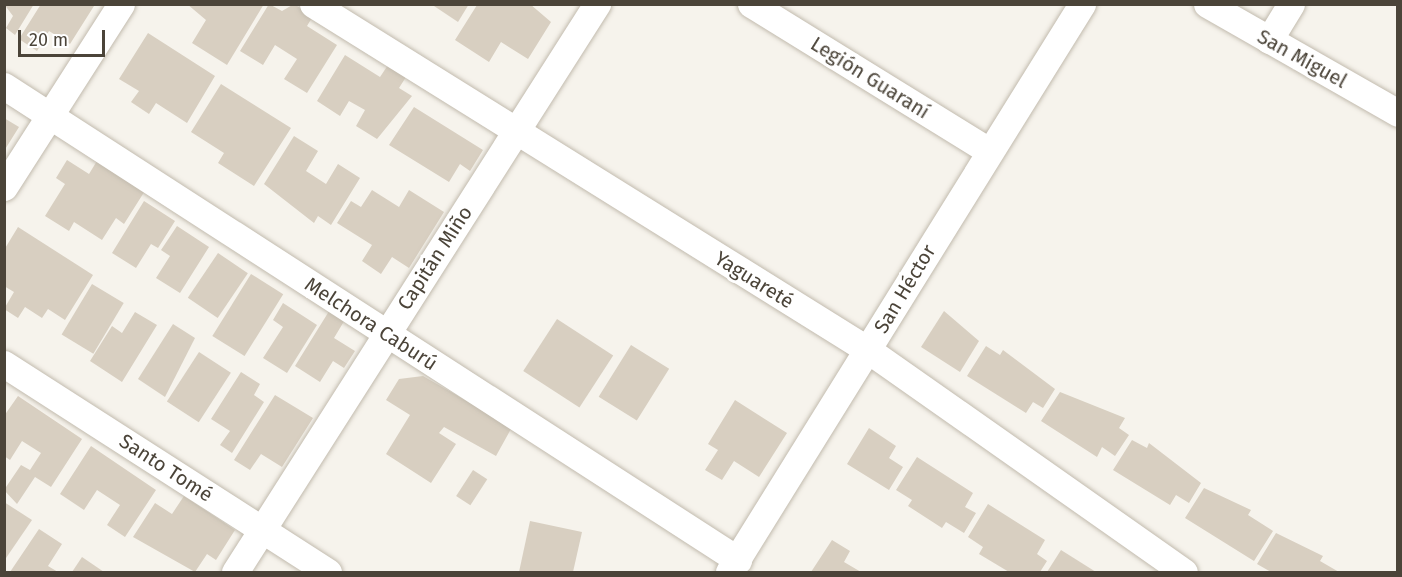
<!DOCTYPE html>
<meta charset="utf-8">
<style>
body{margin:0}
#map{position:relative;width:1402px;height:577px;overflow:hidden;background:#f6f3ec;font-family:"Fira Sans",sans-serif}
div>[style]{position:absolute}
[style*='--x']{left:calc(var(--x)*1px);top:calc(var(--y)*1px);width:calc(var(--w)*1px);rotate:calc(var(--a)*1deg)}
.building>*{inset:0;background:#d8cfc1;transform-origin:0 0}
.roads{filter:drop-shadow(0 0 2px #c2bbae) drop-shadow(0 0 2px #c2bbae)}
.minor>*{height:27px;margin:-13.5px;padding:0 13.5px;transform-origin:13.5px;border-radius:13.5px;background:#fff}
span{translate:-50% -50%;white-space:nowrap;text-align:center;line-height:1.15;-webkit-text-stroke:6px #fff;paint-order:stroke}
.street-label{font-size:20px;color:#4b4439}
.frame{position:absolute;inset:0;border:6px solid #4b4439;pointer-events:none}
.scale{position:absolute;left:18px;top:30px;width:87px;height:27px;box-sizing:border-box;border:3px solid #4b4439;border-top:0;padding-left:8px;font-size:18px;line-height:21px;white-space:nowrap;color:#4b4439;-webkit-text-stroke:4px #fff;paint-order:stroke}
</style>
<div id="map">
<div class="building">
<div style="clip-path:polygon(4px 4px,34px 4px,15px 35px,6px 28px,13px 16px)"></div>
<div style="clip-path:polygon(41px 4px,93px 4px,94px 6px,70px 44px,49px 31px,37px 51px,19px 39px)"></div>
<div style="clip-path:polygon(187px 4px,264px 4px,227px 65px,192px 43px,206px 20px)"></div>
<div style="clip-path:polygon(269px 4px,282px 11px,294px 4px,313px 16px,307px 26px,337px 45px,307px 93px,284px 79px,297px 59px,275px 45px,263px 65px,240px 51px)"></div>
<div style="clip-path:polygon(431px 4px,469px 4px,458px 22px)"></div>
<div style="clip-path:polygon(491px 4px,530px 4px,551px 22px,528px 59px,501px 42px,489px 62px,455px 40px,477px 5px)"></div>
<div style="clip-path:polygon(148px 33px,215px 76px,187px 123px,156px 103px,149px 114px,131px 102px,139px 91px,119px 79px)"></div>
<div style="clip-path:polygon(345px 55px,380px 77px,388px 65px,406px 77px,399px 88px,412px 96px,377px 139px,356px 126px,365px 110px,349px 101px,340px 116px,317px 101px)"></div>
<div style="clip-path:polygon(221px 84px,291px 128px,254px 186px,218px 163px,224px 153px,191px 132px)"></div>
<div style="clip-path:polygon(414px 107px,483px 150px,470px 171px,460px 164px,449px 182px,389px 145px)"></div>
<div style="clip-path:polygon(4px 118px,19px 127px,4px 151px)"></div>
<div style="clip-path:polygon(294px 136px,318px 151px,306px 171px,326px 184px,338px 164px,360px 178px,331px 225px,318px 216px,314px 223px,264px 184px)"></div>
<div style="clip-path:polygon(100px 156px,148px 186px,124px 224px,116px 218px,102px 240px,74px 222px,69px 231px,45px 216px,65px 184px,56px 178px,67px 160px,89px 174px)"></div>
<div style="clip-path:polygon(372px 190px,399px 207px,409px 190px,444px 212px,409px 268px,392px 257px,381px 274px,362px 261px,372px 245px,337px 223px,351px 201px,361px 207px)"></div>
<div style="clip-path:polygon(144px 201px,175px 221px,158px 248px,151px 244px,136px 268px,112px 253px)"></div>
<div style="clip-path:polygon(177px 226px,209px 247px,180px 293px,156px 278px,170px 256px,161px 250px)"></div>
<div style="clip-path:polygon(18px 227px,93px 275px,65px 320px,48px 309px,42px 318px,25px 307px,18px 318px,4px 309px,14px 292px,4px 286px,4px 250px)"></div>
<div style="left:218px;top:253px;width:36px;height:54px;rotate:34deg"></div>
<div style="left:251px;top:274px;width:38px;height:73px;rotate:32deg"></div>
<div style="left:92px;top:284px;width:37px;height:59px;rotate:31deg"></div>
<div style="clip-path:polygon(283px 303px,317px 325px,287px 373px,263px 358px,283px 327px,273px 320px)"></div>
<div style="clip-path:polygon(331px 308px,346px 318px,334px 338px,355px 351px,344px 368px,333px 361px,320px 382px,295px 366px)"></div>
<div style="clip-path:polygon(944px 311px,979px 341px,960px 372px,921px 347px)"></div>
<div style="clip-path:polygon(135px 312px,157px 325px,122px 382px,90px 361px,112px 326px,122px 333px)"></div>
<div style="left:557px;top:319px;width:67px;height:62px;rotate:33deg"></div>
<div style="clip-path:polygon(173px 324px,195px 338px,165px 397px,138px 379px)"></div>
<div style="left:631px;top:345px;width:45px;height:61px;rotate:32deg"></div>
<div style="clip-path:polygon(986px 346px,1000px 355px,1003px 350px,1055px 389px,1043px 408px,1033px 402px,1026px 413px,967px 376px)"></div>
<div style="left:199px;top:352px;width:38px;height:59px;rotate:33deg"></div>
<div style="clip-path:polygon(241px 372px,260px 384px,254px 395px,264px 402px,232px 453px,220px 445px,230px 431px,211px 419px)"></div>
<div style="clip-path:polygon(423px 376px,512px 427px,496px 456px,444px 427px,439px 433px,456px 444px,431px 483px,386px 454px,410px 415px,386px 400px,399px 379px)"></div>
<div style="clip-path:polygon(1060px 392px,1125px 418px,1119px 428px,1129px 435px,1115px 456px,1102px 447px,1097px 457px,1041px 421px)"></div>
<div style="clip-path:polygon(275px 395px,313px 418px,282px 467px,261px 454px,250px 470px,234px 460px)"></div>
<div style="clip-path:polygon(18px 396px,82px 439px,51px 487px,35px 477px,17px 504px,4px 490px,21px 465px,30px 470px,41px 453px,22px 441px,10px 460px,4px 456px,4px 416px)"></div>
<div style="clip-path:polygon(735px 400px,787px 433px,759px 477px,734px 461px,722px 480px,705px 470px,718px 450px,708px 444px)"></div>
<div style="clip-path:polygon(869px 428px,896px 446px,889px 458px,903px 467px,889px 490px,847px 464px)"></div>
<div style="clip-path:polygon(1132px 440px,1147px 448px,1149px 443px,1201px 483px,1189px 503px,1176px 495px,1170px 505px,1113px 470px)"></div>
<div style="clip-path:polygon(91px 446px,156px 490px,125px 537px,107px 525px,120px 505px,97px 490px,84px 510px,60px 494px)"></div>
<div style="clip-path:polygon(917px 457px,973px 493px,965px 507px,976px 513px,964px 533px,946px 522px,942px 528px,908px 506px,912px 500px,896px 490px)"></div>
<div style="left:473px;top:470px;width:17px;height:31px;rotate:33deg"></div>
<div style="clip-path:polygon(1204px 488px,1251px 510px,1248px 515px,1273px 531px,1254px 561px,1185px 518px)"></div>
<div style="clip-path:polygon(184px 496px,235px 530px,216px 560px,207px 554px,195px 572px,133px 537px,155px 503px,172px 514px)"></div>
<div style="clip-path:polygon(4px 502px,32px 520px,4px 561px)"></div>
<div style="clip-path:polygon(988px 504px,1045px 540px,1037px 554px,1047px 561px,1040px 572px,1009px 572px,979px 554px,983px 547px,968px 537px)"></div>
<div style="clip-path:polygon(530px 521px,582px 532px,573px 572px,519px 572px)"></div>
<div style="clip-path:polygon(39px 529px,62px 544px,48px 566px,58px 572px,10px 572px)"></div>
<div style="clip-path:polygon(1276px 533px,1323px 556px,1320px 561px,1339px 572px,1271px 572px,1257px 564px)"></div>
<div style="clip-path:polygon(832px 540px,850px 551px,844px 562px,861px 572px,811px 572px)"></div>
<div style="clip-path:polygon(1061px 550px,1096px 572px,1047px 572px)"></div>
<div style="clip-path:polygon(82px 557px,104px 572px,72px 572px)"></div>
</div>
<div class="roads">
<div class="minor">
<div style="--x:313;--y:4;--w:654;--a:31.94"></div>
<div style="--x:868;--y:350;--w:386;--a:35.1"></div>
<div style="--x:751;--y:4;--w:280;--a:31.7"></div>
<div style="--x:1207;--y:4;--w:220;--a:29.7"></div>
<div style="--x:1269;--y:40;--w:42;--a:-58.6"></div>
<div style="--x:4;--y:86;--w:874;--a:32.85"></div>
<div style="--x:4;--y:187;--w:217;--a:-57.4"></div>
<div style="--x:4;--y:364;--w:385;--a:32.7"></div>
<div style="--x:235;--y:572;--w:674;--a:-57.49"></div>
<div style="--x:729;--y:572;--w:669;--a:-58.14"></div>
</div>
</div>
<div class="street-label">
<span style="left:1302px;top:59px;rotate:29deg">San Miguel</span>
<span style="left:870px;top:78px;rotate:32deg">Legión Guaraní</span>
<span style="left:435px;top:258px;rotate:-57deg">Capitán Miño</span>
<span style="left:754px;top:280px;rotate:32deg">Yaguareté</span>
<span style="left:905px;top:289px;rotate:-59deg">San Héctor</span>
<span style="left:371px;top:324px;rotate:33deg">Melchora Caburú</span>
<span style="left:166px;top:468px;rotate:33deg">Santo Tomé</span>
</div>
<div class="frame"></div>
<div class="scale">20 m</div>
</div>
